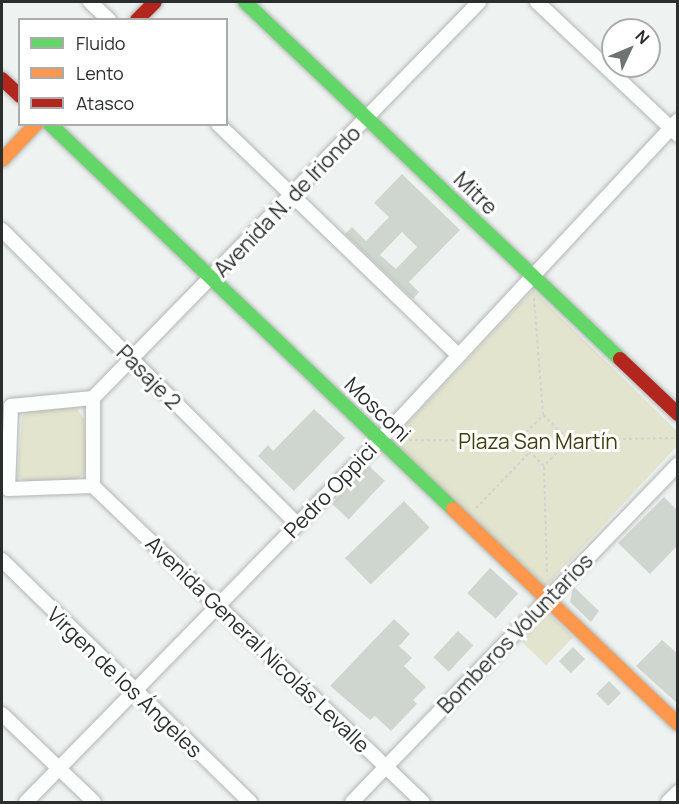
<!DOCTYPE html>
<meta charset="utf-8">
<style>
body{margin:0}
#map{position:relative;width:679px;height:804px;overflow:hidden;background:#eef3f1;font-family:Manrope,sans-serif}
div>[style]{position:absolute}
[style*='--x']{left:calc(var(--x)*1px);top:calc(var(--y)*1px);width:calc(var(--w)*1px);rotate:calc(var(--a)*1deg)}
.green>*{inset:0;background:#e2e4cd;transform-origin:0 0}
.building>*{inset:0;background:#cfd6cf;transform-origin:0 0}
.path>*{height:2px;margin-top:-1px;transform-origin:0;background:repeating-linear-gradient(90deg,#d1d3d2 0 3px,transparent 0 6px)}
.roads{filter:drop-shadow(0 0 2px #b2b5b3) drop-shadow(0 0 2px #b2b5b3)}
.street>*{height:14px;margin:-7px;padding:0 7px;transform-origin:7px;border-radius:7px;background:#fcfdfd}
.fast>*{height:14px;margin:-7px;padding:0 7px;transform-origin:7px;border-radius:7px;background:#63d668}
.slow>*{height:14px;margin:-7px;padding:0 7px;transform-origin:7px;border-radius:7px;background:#ff974d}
.jam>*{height:14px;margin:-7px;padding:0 7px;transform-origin:7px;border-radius:7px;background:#b3261e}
span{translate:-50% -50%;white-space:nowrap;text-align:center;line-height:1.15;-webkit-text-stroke:6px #fff;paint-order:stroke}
.street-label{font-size:21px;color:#2b2e2d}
.park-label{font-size:21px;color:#403d0e}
.frame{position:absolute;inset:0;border:3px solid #2b2e2d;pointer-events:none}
.legend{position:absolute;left:18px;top:18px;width:210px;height:108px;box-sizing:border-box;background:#fff;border:2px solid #aaabab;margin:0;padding:8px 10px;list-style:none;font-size:18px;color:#2b2e2d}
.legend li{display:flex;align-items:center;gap:12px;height:30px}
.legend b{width:30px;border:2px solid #aaabab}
.north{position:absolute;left:601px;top:18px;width:60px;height:60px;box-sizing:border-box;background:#fff;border:2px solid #aaabab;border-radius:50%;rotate:46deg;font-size:16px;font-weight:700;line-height:24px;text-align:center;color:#2b2e2d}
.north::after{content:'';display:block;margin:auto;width:21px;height:27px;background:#6f7372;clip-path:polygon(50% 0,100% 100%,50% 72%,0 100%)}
</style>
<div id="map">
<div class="green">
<div style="clip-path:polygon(533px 290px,678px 432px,677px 446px,543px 590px,388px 444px)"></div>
<div style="clip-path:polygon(76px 407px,84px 419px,88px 472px,73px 481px,26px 481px,17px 477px,22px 416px,27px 412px)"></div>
<div style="left:548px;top:613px;width:35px;height:39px;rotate:44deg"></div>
</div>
<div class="building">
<div style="clip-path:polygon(evenodd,402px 174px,460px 230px,409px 282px,419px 292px,413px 299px,345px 234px,352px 227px,366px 241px,389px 217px,374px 203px,402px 174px,402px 232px,417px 247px,396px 269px,380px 255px,402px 232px)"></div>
<div style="clip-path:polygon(314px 409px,345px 438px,294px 491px,258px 456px,268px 445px,273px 451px)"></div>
<div style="left:368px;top:465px;width:23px;height:53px;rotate:43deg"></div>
<div style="clip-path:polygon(664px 497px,678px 511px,678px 545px,650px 574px,618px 543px)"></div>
<div style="left:404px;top:501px;width:37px;height:82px;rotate:46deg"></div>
<div style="left:490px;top:568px;width:38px;height:34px;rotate:42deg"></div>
<div style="clip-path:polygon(573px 586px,599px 611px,591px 622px,570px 602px)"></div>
<div style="clip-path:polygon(394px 619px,410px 634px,399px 646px,412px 658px,404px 666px,426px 687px,413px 700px,417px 704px,391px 731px,375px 716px,370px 720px,330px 686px)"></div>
<div style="left:458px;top:631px;width:21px;height:36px;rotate:43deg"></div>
<div style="clip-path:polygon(662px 640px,678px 654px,678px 704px,636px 666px)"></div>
<div style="left:573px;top:647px;width:17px;height:20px;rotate:45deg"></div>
<div style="left:609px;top:681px;width:17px;height:18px;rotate:45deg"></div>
</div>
<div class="path">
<div style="--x:534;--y:298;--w:117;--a:85.6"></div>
<div style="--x:543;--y:415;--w:36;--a:44"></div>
<div style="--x:569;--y:440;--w:36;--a:134"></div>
<div style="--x:544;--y:466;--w:36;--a:-136"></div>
<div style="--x:518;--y:441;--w:36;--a:-46"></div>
<div style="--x:403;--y:440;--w:115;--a:0.5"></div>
<div style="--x:569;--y:440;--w:109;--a:-1.1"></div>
<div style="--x:544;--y:467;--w:109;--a:88.4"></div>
<div style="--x:476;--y:508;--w:78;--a:-46"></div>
</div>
<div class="roads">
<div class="street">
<div style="--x:90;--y:2;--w:26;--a:43"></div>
<div style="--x:537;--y:2;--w:194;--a:43.3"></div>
<div style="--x:218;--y:124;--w:333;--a:43.9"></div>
<div style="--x:2;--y:230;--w:416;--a:44.9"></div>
<div style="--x:93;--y:398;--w:553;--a:-45.73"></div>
<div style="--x:93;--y:398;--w:88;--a:90"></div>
<div style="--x:93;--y:486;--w:85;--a:178"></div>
<div style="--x:8;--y:489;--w:83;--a:-87.9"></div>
<div style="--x:11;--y:406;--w:82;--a:-5.6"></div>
<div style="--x:93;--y:486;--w:457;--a:43.8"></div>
<div style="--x:2;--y:560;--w:347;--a:44.3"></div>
<div style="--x:2;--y:714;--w:127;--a:43.7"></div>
<div style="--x:26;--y:802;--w:506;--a:-45.64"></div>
<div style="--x:380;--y:440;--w:437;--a:-47"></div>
<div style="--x:352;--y:802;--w:470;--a:-46"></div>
<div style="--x:668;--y:802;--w:14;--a:-45"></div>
</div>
<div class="fast">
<div style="--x:245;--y:2;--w:518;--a:43.59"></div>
<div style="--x:50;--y:124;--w:557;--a:43.69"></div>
</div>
<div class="slow">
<div style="--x:2;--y:160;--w:50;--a:-46.6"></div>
<div style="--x:453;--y:509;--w:311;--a:43.7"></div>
</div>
<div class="jam">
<div style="--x:137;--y:20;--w:25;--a:-45"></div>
<div style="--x:2;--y:79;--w:25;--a:43"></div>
<div style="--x:620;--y:359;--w:80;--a:43.5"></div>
</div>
</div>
<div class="street-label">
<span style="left:476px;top:193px;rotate:44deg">Mitre</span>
<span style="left:287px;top:201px;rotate:-46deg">Avenida N. de Iriondo</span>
<span style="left:149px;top:377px;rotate:45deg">Pasaje 2</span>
<span style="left:378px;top:409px;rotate:44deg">Mosconi</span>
<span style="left:330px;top:490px;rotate:-46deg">Pedro Oppici</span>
<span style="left:515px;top:633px;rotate:-46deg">Bomberos Voluntarios</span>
<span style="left:258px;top:644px;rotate:44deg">Avenida General Nicolás Levalle</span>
<span style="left:125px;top:682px;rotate:44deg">Virgen de los Ángeles</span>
</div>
<div class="park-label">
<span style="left:538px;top:441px">Plaza San Martín</span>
</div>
<div class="frame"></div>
<ul class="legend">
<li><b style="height:8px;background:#63d668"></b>Fluido</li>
<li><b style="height:8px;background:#ff974d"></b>Lento</li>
<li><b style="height:8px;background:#b3261e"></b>Atasco</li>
</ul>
<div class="north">N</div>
</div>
